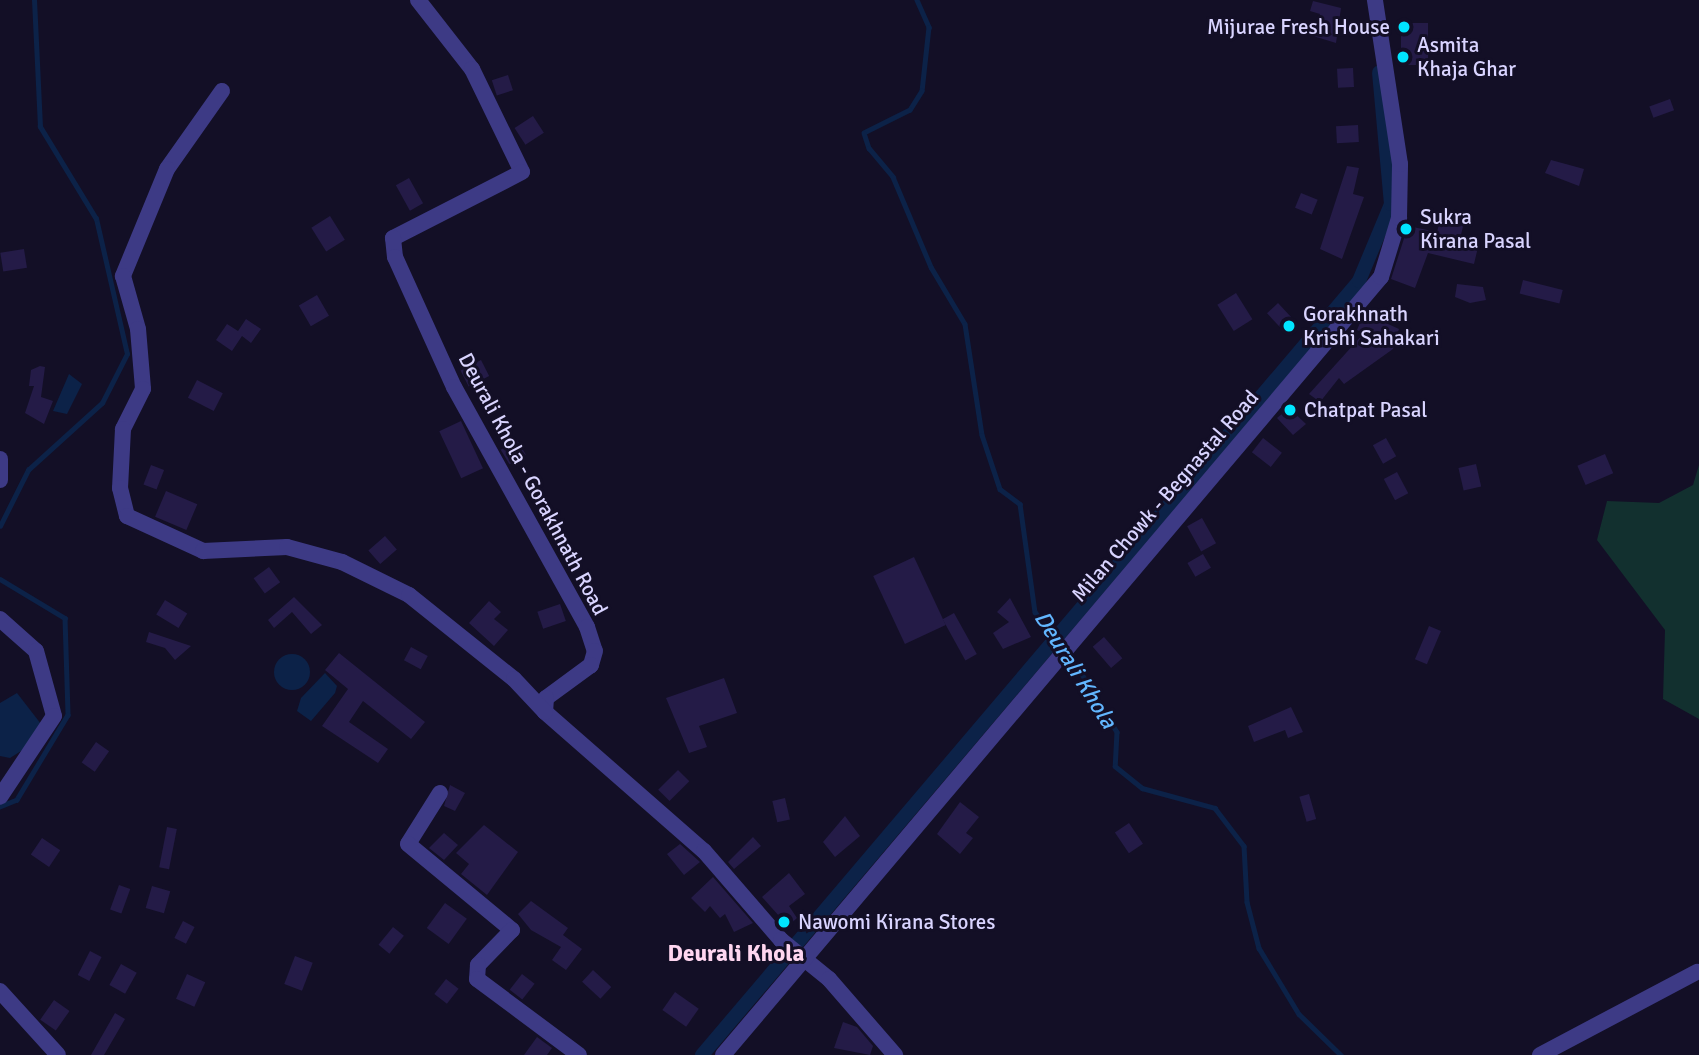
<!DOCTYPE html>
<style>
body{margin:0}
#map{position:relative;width:1699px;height:1055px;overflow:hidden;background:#130f26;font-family:Signika,sans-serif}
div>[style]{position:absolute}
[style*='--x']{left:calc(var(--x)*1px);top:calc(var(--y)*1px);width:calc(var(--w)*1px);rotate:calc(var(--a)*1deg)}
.green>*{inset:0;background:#12302f}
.water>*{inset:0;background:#0c2248}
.round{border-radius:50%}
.stream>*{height:4.5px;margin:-2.25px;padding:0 2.25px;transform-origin:2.25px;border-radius:2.25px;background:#0c2248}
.canal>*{height:14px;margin:-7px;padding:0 7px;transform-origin:7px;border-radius:7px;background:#0c2248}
.building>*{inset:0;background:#241b47;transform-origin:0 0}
.minor>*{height:16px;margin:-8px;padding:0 8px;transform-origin:8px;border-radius:8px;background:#3d3a85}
.dots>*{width:19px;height:19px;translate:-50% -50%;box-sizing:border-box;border:4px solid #130f26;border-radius:50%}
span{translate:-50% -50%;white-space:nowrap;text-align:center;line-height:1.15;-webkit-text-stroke:6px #130f26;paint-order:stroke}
.poi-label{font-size:21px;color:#d9d4ff}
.right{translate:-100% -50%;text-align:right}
.left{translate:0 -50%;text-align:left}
.street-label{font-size:21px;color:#d9d4ff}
.water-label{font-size:23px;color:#62b6ff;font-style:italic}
.neighbourhood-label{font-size:23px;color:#ffd6f0;font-weight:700}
</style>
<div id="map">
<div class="green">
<div style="clip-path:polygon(1699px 465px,1699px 719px,1663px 699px,1665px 630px,1597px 540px,1607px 501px,1659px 503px,1693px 485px)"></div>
</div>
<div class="water">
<div style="clip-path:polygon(69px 374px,82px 384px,67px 414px,53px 411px)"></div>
<div class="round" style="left:274px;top:654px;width:36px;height:36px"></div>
<div style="clip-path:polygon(325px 673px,337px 686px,335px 693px,311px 721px,297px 711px,301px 698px)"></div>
<div style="clip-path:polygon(17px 693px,41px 724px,29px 746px,10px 758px,0 756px,0 703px)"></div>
</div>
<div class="stream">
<div style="--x:917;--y:0;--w:30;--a:66"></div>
<div style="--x:929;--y:27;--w:64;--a:96.2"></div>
<div style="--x:922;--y:91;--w:22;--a:122"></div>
<div style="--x:910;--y:110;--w:51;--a:153.4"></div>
<div style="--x:864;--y:133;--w:16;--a:72"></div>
<div style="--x:869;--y:148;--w:38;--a:50"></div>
<div style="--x:893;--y:177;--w:98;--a:67.1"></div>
<div style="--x:931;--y:267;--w:66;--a:59.2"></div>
<div style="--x:965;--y:324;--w:112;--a:81.3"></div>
<div style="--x:982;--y:435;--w:57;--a:71.6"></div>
<div style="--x:1000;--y:489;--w:25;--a:37"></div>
<div style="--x:1020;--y:504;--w:109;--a:82.1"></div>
<div style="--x:1035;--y:612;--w:63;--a:51.5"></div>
<div style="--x:1074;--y:661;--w:83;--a:58.8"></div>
<div style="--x:1117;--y:732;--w:34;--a:93"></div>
<div style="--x:1115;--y:766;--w:35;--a:39"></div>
<div style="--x:1142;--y:788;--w:76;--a:15.3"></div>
<div style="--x:1215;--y:808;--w:48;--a:52.7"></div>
<div style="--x:1244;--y:846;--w:56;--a:86.9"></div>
<div style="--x:1247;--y:902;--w:48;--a:75.4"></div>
<div style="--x:1259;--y:948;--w:77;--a:58.8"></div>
<div style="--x:1299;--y:1014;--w:59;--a:44.3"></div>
<div style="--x:0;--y:526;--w:63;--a:-63.4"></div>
<div style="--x:28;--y:470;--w:100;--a:-42.2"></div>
<div style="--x:102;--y:403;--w:55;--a:-63"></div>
<div style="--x:127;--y:354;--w:139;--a:-102.9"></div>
<div style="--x:96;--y:219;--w:108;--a:-121.3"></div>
<div style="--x:40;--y:127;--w:127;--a:-92.7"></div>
<div style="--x:0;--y:579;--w:76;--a:31"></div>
<div style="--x:65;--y:618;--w:97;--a:88.2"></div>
<div style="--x:68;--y:715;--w:99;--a:121"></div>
<div style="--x:17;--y:800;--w:18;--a:158"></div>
</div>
<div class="canal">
<div style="--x:702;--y:1055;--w:1015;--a:-49.67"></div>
<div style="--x:1359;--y:281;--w:83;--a:-67.4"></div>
<div style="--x:1391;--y:204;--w:132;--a:-95.2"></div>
</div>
<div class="building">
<div style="clip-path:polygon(1313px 1px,1341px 8px,1336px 43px,1313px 36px,1320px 14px,1310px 11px)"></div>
<div style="left:1401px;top:23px;width:27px;height:42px"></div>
<div style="left:1353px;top:68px;width:19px;height:16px;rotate:87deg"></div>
<div style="left:508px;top:75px;width:16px;height:17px;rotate:72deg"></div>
<div style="left:1670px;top:99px;width:12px;height:22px;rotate:70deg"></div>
<div style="left:533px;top:116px;width:20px;height:22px;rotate:57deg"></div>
<div style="left:1358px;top:125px;width:17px;height:22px;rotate:87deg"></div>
<div style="clip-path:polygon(1551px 160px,1584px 169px,1579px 186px,1545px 173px)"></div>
<div style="clip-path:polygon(1347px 166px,1359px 168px,1353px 194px,1364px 197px,1342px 259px,1320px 249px)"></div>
<div style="left:409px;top:178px;width:29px;height:15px;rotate:61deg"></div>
<div style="left:1301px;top:193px;width:18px;height:16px;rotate:22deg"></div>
<div style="clip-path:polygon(1442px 212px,1465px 218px,1460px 239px,1479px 243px,1474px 264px,1428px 253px,1415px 288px,1391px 279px,1408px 226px,1437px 232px)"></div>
<div style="left:330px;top:216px;width:28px;height:22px;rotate:58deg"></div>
<div style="left:24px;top:249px;width:19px;height:24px;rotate:81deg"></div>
<div style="left:1523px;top:280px;width:41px;height:14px;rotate:14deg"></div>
<div style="clip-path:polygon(1457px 284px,1483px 287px,1486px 300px,1470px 303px,1455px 297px)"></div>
<div style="left:1236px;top:293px;width:31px;height:22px;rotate:58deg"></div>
<div style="left:317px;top:295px;width:24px;height:21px;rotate:60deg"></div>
<div style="left:1278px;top:303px;width:26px;height:15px;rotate:47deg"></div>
<div style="clip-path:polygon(1364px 313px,1399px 329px,1393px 349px,1344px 384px,1339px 378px,1320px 402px,1309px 394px,1364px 333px,1357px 330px)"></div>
<div style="clip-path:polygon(246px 319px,261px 329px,251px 343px,242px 336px,232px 351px,216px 340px,227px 324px,238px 331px)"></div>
<div style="left:481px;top:360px;width:18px;height:23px;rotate:63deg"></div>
<div style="clip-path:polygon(40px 366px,45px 367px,41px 397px,53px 401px,44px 424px,25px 413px,34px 386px,29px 386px,31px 370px)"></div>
<div style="left:197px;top:380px;width:29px;height:20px;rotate:27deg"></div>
<div style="clip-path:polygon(1289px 408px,1306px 424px,1293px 435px,1277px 418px)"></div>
<div style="left:461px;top:421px;width:52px;height:24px;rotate:65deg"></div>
<div style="left:1263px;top:438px;width:24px;height:18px;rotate:38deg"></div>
<div style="left:1386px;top:438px;width:21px;height:15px;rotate:61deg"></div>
<div style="left:517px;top:440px;width:17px;height:19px;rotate:59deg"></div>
<div style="left:1605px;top:454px;width:21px;height:30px;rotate:67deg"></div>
<div style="left:1476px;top:464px;width:23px;height:18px;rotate:77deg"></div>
<div style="left:151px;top:465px;width:14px;height:21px;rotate:21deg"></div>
<div style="left:1397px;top:472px;width:24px;height:15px;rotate:62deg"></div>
<div style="left:166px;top:491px;width:34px;height:28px;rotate:23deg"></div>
<div style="left:1202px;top:518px;width:29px;height:17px;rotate:61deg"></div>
<div style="left:385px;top:536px;width:18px;height:22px;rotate:49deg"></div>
<div style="left:1203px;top:554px;width:16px;height:18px;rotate:60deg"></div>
<div style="left:914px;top:557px;width:75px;height:45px;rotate:65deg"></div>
<div style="left:269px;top:567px;width:19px;height:19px;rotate:54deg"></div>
<div style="clip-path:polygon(294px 597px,322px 625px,311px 634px,292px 612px,274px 628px,268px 620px)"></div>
<div style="clip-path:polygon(1010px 598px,1031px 637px,1003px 649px,993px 633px,1009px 622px,997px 612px)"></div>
<div style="left:165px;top:600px;width:26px;height:17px;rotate:31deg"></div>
<div style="clip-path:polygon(489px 601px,501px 612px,494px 619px,508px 630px,494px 646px,469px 623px)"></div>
<div style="left:560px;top:604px;width:18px;height:24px;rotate:71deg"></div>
<div style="left:954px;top:613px;width:47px;height:13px;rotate:61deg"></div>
<div style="left:1429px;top:626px;width:13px;height:36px;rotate:23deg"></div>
<div style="clip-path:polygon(149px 632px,191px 646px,175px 660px,165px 648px,146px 642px)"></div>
<div style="left:1104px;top:637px;width:28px;height:15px;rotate:49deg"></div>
<div style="left:411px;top:647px;width:19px;height:15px;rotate:28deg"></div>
<div style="clip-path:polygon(339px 653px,425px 722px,411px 739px,363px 701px,349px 722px,388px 749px,378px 763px,322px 726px,348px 689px,325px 670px)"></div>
<div style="clip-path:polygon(724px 678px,737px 713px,699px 726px,707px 747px,689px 753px,666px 698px)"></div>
<div style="clip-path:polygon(1291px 707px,1303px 732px,1288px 738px,1285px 730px,1254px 742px,1248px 726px)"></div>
<div style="left:96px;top:742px;width:16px;height:25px;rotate:35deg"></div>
<div style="left:678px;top:770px;width:16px;height:28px;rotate:45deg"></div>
<div style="clip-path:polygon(450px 785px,465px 793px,455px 811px,444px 806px)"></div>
<div style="left:1309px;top:794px;width:26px;height:10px;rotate:74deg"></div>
<div style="left:785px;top:798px;width:22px;height:13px;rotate:77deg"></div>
<div style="clip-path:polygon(960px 802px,979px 817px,966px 833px,973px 838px,960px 854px,937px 834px)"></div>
<div style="clip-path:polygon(845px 816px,860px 836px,835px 857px,823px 842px)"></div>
<div style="left:1129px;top:823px;width:25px;height:17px;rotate:56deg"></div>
<div style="clip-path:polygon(484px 825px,518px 852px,487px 895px,461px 874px,469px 864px,456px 853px)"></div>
<div style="left:167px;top:827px;width:10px;height:41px;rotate:11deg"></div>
<div style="clip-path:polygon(444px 833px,458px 845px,444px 860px,429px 848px)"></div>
<div style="clip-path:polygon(753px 837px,761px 846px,734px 869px,728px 862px)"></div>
<div style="left:42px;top:838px;width:22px;height:20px;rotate:34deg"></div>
<div style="clip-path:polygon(680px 844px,700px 862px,684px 875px,667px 854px)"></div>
<div style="clip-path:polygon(789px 873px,805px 894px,789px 906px,797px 918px,788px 926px,762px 897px)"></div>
<div style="clip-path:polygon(713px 877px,753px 923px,734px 932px,725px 914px,720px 918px,710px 906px,705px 912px,691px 898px)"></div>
<div style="left:119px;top:885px;width:12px;height:26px;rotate:20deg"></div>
<div style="left:152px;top:886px;width:19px;height:23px;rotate:16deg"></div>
<div style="clip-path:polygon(531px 901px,568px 928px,563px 935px,582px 949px,566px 970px,552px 960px,561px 947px,531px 930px,518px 914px)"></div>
<div style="left:445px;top:903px;width:27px;height:31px;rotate:36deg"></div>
<div style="left:183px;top:921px;width:13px;height:19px;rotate:27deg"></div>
<div style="left:393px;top:927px;width:14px;height:23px;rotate:39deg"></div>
<div style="left:90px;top:951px;width:13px;height:27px;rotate:27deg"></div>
<div style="left:295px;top:956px;width:19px;height:30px;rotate:21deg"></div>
<div style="left:121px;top:964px;width:18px;height:24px;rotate:29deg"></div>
<div style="left:593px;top:970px;width:25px;height:16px;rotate:43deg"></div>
<div style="left:187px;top:974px;width:20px;height:27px;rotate:24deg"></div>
<div style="left:522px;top:974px;width:16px;height:20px;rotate:38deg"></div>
<div style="left:446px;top:979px;width:16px;height:19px;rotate:38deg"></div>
<div style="left:675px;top:992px;width:29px;height:22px;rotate:35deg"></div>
<div style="left:54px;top:1000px;width:19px;height:24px;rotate:35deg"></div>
<div style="clip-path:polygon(115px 1013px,125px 1019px,104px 1055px,91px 1055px)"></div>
<div style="clip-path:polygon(843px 1022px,857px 1027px,873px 1046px,870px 1055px,834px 1048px)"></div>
<div style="clip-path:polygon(537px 1037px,552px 1048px,547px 1055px,524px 1055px)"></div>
</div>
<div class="minor">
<div style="--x:418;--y:0;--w:88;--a:52"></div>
<div style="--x:472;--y:69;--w:114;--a:64.1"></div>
<div style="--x:522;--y:172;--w:145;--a:152.9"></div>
<div style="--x:393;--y:238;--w:19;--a:84"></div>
<div style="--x:395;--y:257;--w:143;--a:65.6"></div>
<div style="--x:454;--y:387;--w:274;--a:61"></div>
<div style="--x:587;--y:627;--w:25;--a:72"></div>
<div style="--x:595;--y:651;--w:15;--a:106"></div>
<div style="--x:591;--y:665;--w:56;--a:143.7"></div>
<div style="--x:546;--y:698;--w:14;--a:94"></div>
<div style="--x:545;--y:712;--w:211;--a:41.2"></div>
<div style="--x:704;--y:851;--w:118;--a:49.1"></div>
<div style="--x:781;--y:940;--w:62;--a:39.1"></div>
<div style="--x:829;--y:979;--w:101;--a:49"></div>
<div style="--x:222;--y:91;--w:95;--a:125.2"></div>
<div style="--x:167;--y:169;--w:116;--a:112.4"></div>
<div style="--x:123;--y:276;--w:55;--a:74.2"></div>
<div style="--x:138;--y:329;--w:60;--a:85.2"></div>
<div style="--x:143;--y:389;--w:45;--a:116.6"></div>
<div style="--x:123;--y:429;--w:59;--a:92.9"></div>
<div style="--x:120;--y:488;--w:29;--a:76"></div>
<div style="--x:127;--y:516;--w:84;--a:24.7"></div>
<div style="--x:203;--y:551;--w:84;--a:-2.7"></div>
<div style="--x:287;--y:547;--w:57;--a:15.3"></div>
<div style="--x:342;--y:562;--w:75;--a:26.2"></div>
<div style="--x:409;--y:595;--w:134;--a:38.7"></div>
<div style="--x:514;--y:679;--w:45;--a:46.8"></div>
<div style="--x:0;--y:459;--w:21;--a:90"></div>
<div style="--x:0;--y:619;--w:48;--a:41.6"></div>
<div style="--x:36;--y:651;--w:67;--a:74.5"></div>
<div style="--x:54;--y:716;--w:97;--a:123.7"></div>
<div style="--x:440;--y:793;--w:60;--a:122.1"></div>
<div style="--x:408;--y:844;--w:135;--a:39.6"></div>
<div style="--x:512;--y:930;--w:49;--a:134.2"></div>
<div style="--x:478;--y:965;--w:14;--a:94"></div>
<div style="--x:477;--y:979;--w:127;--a:36.7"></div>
<div style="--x:0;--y:991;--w:86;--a:47.8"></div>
<div style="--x:723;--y:1055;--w:1019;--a:-49.78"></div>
<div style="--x:1381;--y:277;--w:62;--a:-73"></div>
<div style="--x:1399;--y:218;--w:54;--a:-88.9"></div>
<div style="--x:1400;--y:164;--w:166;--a:-98.7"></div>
<div style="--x:1540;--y:1055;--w:178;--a:-27.9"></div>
</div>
<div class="dots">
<div style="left:1404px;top:27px;background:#00e5ff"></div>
<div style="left:1403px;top:57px;background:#00e5ff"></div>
<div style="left:1406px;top:229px;background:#00e5ff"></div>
<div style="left:1289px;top:326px;background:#00e5ff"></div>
<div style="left:1290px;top:410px;background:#00e5ff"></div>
<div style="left:784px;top:922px;background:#00e5ff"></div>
</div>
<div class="poi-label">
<span class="right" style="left:1390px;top:27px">Mijurae Fresh House</span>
<span class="left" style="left:1417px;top:57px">Asmita<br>Khaja Ghar</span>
<span class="left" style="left:1420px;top:229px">Sukra<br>Kirana Pasal</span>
<span class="left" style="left:1303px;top:326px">Gorakhnath<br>Krishi Sahakari</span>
<span class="left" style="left:1304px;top:410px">Chatpat Pasal</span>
<span class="left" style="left:798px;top:922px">Nawomi Kirana Stores</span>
</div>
<div class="street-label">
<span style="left:533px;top:484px;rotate:62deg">Deurali Khola - Gorakhnath Road</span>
<span style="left:1165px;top:496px;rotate:-49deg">Milan Chowk - Begnastal Road</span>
</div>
<div class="water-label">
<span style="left:1075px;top:670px;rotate:58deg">Deurali Khola</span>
</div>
<div class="neighbourhood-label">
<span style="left:736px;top:954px">Deurali Khola</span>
</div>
</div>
